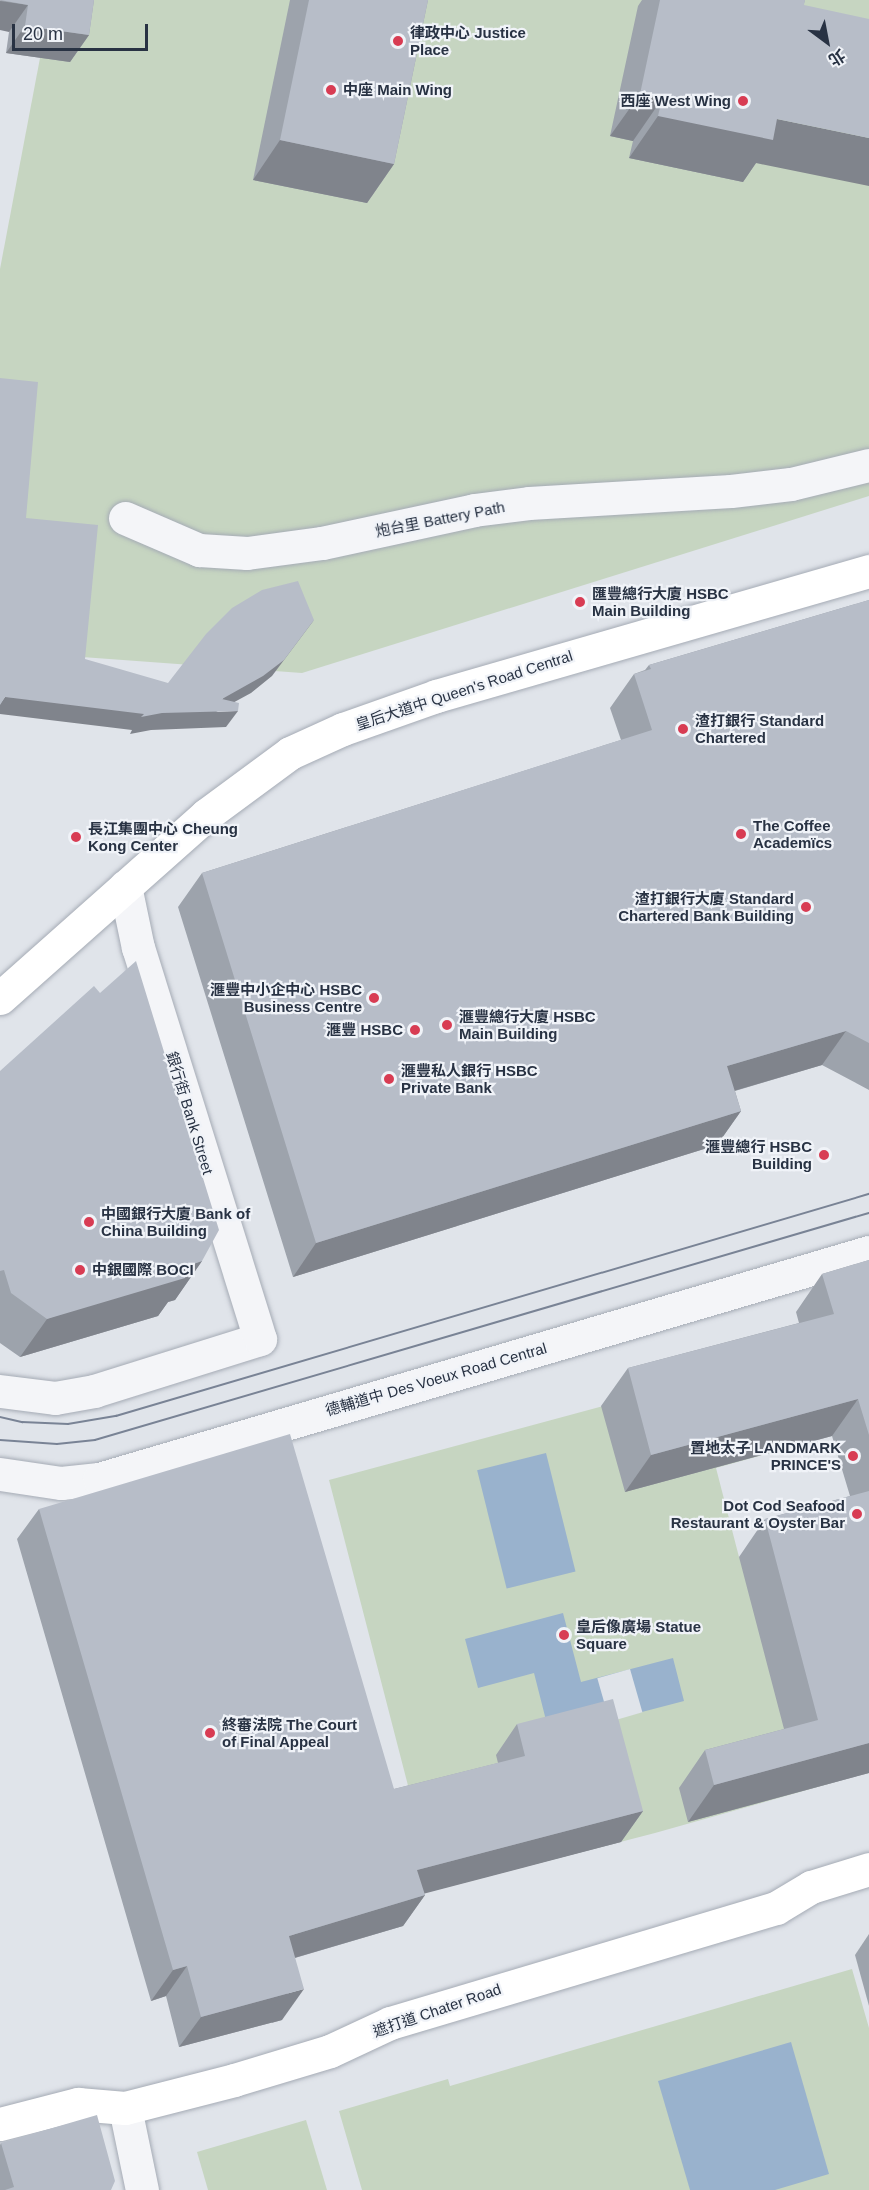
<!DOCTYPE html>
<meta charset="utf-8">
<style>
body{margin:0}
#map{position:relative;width:869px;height:2190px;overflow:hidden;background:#e0e4ea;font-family:Helvetica,"Noto Sans TC",sans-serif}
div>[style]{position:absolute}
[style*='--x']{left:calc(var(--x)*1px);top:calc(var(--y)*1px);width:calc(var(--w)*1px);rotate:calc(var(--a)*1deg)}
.green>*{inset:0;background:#c6d5c1}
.water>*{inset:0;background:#99b2cd;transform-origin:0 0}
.pier>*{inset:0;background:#e0e4ea;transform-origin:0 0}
.roads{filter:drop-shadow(0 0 2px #a5abb5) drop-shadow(0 0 2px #a5abb5)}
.minor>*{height:33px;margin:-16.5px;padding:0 16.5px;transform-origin:16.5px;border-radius:16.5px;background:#f4f5f8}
.major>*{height:33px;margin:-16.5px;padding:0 16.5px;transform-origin:16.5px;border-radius:16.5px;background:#fff}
.tram>*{height:1.5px;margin:-0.75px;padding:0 0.75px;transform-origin:0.75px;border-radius:0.75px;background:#798395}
.wall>*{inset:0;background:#9da3ac}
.shaded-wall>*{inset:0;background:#80848c}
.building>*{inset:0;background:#b7bdc8}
.dots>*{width:16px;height:16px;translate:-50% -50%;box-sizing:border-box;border:3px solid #f0f3f8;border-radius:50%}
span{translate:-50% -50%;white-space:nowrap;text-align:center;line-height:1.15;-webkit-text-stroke:4.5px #f0f3f8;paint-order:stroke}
.poi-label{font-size:15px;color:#283243;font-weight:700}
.left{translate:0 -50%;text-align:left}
.right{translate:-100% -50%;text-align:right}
.street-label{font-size:15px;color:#283243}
.north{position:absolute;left:797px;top:12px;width:60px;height:60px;-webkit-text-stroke:4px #f0f3f8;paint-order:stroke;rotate:148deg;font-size:16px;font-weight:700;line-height:24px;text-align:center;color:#283243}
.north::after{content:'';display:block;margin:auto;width:21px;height:27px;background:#283243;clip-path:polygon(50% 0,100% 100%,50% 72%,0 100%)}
.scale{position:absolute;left:12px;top:24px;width:136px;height:27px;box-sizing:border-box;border:3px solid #283243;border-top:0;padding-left:8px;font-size:18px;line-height:21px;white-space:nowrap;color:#283243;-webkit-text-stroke:4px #f0f3f8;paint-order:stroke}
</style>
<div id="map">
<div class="green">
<div style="clip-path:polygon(51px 0,869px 0,869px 496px,302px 673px,0 651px,0 269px)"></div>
<div style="clip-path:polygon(755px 1365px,778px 1451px,716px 1468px,739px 1557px,845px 1692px,867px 1773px,655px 1833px,435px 1890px,329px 1480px)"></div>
<div style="clip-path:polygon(852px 1969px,869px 2028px,869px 2190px,362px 2190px,339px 2111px,448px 2079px,450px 2086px)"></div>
<div style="clip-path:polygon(306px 2120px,327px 2190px,208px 2190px,197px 2152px)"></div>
</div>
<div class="water">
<div style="left:546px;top:1453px;width:122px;height:71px;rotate:76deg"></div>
<div style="clip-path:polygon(563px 1613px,581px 1682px,673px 1658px,684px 1701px,550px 1736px,534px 1673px,478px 1688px,465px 1639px)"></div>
<div style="clip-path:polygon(791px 2042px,829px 2174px,775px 2190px,690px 2190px,658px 2081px)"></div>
</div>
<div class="pier">
<div style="left:630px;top:1669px;width:45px;height:34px;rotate:74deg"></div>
</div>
<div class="roads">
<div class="minor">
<div style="--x:125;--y:518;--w:81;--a:23.4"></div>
<div style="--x:199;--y:550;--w:48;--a:3.6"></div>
<div style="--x:247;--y:553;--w:76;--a:-7.6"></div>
<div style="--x:322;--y:543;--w:156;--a:-12.2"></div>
<div style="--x:474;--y:510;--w:55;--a:-7.3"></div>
<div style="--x:529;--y:503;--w:202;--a:-3.4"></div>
<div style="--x:731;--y:491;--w:60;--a:-6.7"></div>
<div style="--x:791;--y:484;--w:80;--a:-13.7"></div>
<div style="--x:0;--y:1391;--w:55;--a:7.3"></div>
<div style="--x:55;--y:1398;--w:40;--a:-10"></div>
<div style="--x:94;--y:1391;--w:174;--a:-17.4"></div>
<div style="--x:260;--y:1339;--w:410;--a:-107.3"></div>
<div style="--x:138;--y:948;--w:63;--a:-101.8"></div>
<div style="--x:0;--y:1474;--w:62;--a:8.4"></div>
<div style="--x:61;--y:1483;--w:38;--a:-6"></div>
<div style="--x:99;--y:1479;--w:803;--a:-16.43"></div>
<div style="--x:125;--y:2108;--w:84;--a:78.3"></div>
</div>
<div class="major">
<div style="--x:0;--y:998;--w:276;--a:-41.6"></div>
<div style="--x:206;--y:815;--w:104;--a:-36.4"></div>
<div style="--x:290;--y:753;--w:58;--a:-24.4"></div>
<div style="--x:343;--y:729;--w:99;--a:-19.5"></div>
<div style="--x:436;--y:696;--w:451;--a:-16.1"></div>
<div style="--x:0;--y:2124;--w:81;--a:-14.4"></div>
<div style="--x:78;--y:2104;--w:47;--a:4.9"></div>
<div style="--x:125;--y:2108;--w:113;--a:-14.4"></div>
<div style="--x:234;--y:2080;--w:100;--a:-16.8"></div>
<div style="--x:330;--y:2051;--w:66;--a:-25"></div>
<div style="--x:390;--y:2023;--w:403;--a:-16.6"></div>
<div style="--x:776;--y:1908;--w:41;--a:-31"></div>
<div style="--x:811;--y:1887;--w:61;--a:-17.2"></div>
</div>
</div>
<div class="tram">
<div style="--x:0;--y:1417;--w:23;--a:13"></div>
<div style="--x:22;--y:1422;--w:46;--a:2.5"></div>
<div style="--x:68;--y:1424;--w:49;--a:-9.5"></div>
<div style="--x:116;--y:1416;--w:785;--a:-16.43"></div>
<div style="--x:0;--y:1440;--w:57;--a:4"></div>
<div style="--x:57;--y:1444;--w:38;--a:-6"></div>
<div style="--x:95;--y:1440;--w:807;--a:-16.35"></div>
</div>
<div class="wall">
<div style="clip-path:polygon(0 0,94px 0,89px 35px,70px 62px,6px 53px,9px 32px)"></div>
<div style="clip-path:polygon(290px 0,428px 0,394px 164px,367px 203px,253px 180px)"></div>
<div style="clip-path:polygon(642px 0,805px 0,756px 163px,743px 182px,629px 158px,633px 141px,610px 136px,638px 6px)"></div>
<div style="clip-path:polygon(869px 600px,869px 1090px,822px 1065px,735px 1091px,741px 1111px,717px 1145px,293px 1277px,178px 907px,202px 873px,621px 740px,610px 708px,634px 674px,645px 670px,649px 665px)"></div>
<div style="clip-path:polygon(0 1071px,202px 1261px,175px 1300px,168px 1302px,158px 1316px,20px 1357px,0 1343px)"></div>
<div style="clip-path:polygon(869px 1260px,869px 1773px,688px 1822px,679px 1788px,705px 1750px,784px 1729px,739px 1557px,765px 1519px,850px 1496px,832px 1436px,625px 1492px,601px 1406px,628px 1368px,799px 1323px,796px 1312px,822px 1274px)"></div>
<div style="clip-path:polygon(39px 1509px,394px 1789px,498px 1763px,496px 1755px,517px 1724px,643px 1811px,621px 1842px,424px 1893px,425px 1895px,403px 1926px,295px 1958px,282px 2020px,179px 2047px,166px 1996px,151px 2001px,17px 1539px)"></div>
<div style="clip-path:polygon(869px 1934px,869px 2006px,855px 1955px)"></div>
<div style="clip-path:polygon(1px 2143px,111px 2190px,0 2190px,0 2145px)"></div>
</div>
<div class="shaded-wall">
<div style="clip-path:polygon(0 1px,28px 5px,9px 32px,0 30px)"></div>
<div style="clip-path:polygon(25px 26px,89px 35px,70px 62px,6px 53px)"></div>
<div style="clip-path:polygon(640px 94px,662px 99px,633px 141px,610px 136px)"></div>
<div style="clip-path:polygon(658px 116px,777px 119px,869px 138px,869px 186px,756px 163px,743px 182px,629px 158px)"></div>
<div style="clip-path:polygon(280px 140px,394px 164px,367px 203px,253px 180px)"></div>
<div style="clip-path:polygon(314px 620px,272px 676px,251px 693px,216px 712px,238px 711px,226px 727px,151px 730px,130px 734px,132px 730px,0 714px,0 704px,5px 697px,222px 699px)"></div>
<div style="clip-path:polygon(846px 1031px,822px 1065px,703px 1100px,727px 1066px)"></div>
<div style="clip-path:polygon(741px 1111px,717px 1145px,293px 1277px,316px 1243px)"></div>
<div style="clip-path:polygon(202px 1261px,175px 1300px,168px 1302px,158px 1316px,20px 1357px,47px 1319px,182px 1268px)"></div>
<div style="clip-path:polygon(858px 1399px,832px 1436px,625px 1492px,651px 1455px)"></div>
<div style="clip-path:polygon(869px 1743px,869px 1773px,688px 1822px,714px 1785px)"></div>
<div style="clip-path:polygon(643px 1811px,621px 1842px,396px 1901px,417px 1870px)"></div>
<div style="clip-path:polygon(425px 1895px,403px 1926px,267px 1966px,289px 1936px)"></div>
<div style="clip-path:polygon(187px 1966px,166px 1996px,151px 2001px,173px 1970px)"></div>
<div style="clip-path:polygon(304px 1989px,282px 2020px,179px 2047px,201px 2017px)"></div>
</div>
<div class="building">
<div style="clip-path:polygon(0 0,94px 0,89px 35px,25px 26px,28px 5px)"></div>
<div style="clip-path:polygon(309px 0,428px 0,394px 164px,280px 140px)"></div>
<div style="clip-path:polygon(660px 0,805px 0,804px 5px,869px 19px,869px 138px,777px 119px,773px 140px,658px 116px,662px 99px,640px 94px)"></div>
<div style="clip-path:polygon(0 378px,38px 382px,26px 518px,98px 525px,85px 659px,168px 683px,206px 634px,232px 608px,262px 590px,298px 581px,314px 620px,284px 660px,263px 676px,222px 699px,239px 703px,238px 711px,162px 713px,141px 717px,144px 714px,5px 697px,0 705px)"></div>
<div style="clip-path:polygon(869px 600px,869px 1043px,846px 1031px,727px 1066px,741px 1111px,316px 1243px,202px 873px,652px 730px,634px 674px,651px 669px,649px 665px)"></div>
<div style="clip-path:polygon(136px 961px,219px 1230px,202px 1261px,182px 1268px,185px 1278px,47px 1319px,11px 1293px,4px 1270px,0 1271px,0 1071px,94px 986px,100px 993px)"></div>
<div style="clip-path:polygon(869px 1260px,869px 1435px,858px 1399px,651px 1455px,628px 1368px,834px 1314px,822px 1274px)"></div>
<div style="clip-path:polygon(290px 1434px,394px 1789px,525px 1756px,517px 1724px,613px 1699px,643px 1811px,417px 1870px,425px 1895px,289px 1936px,304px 1989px,201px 2017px,187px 1966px,173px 1970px,39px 1509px)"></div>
<div style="clip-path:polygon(869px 1491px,869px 1743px,714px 1785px,705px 1750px,818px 1720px,765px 1519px)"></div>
<div style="clip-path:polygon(97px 2115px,115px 2181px,111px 2190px,5px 2190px,14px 2187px,1px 2143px)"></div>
</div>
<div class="dots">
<div style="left:398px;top:41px;background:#d83c53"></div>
<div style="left:331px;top:90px;background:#d83c53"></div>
<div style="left:743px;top:101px;background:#d83c53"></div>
<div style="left:580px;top:602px;background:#d83c53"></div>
<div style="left:683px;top:729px;background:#d83c53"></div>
<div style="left:741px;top:834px;background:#d83c53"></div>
<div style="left:76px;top:837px;background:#d83c53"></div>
<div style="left:806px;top:907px;background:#d83c53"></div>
<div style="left:374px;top:998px;background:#d83c53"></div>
<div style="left:447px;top:1025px;background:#d83c53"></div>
<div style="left:415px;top:1030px;background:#d83c53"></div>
<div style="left:389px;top:1079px;background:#d83c53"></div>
<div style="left:824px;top:1155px;background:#d83c53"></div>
<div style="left:89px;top:1222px;background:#d83c53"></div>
<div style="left:80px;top:1270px;background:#d83c53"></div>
<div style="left:853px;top:1456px;background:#d83c53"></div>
<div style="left:857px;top:1514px;background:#d83c53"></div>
<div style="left:564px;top:1635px;background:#d83c53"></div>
<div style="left:210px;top:1733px;background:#d83c53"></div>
</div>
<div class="poi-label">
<span class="left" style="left:410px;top:41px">律政中心 Justice<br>Place</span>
<span class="left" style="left:343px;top:90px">中座 Main Wing</span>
<span class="right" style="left:731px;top:101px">西座 West Wing</span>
<span class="left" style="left:592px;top:602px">匯豐總行大廈 HSBC<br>Main Building</span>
<span class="left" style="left:695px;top:729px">渣打銀行 Standard<br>Chartered</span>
<span class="left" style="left:753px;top:834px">The Coffee<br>Academïcs</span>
<span class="left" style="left:88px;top:837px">長江集團中心 Cheung<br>Kong Center</span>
<span class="right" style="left:794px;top:907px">渣打銀行大廈 Standard<br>Chartered Bank Building</span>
<span class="right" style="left:362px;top:998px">滙豐中小企中心 HSBC<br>Business Centre</span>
<span class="left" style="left:459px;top:1025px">滙豐總行大廈 HSBC<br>Main Building</span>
<span class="right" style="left:403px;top:1030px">滙豐 HSBC</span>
<span class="left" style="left:401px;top:1079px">滙豐私人銀行 HSBC<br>Private Bank</span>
<span class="right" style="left:812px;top:1155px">滙豐總行 HSBC<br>Building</span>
<span class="left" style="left:101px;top:1222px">中國銀行大廈 Bank of<br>China Building</span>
<span class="left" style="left:92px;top:1270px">中銀國際 BOCI</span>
<span class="right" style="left:841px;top:1456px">置地太子 LANDMARK<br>PRINCE'S</span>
<span class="right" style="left:845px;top:1514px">Dot Cod Seafood<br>Restaurant &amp; Oyster Bar</span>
<span class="left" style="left:576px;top:1635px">皇后像廣場 Statue<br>Square</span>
<span class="left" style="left:222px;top:1733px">終審法院 The Court<br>of Final Appeal</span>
</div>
<div class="street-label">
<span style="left:440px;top:519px;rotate:-11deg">炮台里 Battery Path</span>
<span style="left:464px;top:690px;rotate:-18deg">皇后大道中 Queen's Road Central</span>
<span style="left:190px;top:1113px;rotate:73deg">銀行街 Bank Street</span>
<span style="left:436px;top:1379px;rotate:-16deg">德輔道中 Des Voeux Road Central</span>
<span style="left:437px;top:2010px;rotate:-19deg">遮打道 Chater Road</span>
</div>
<div class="north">北</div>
<div class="scale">20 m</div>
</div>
